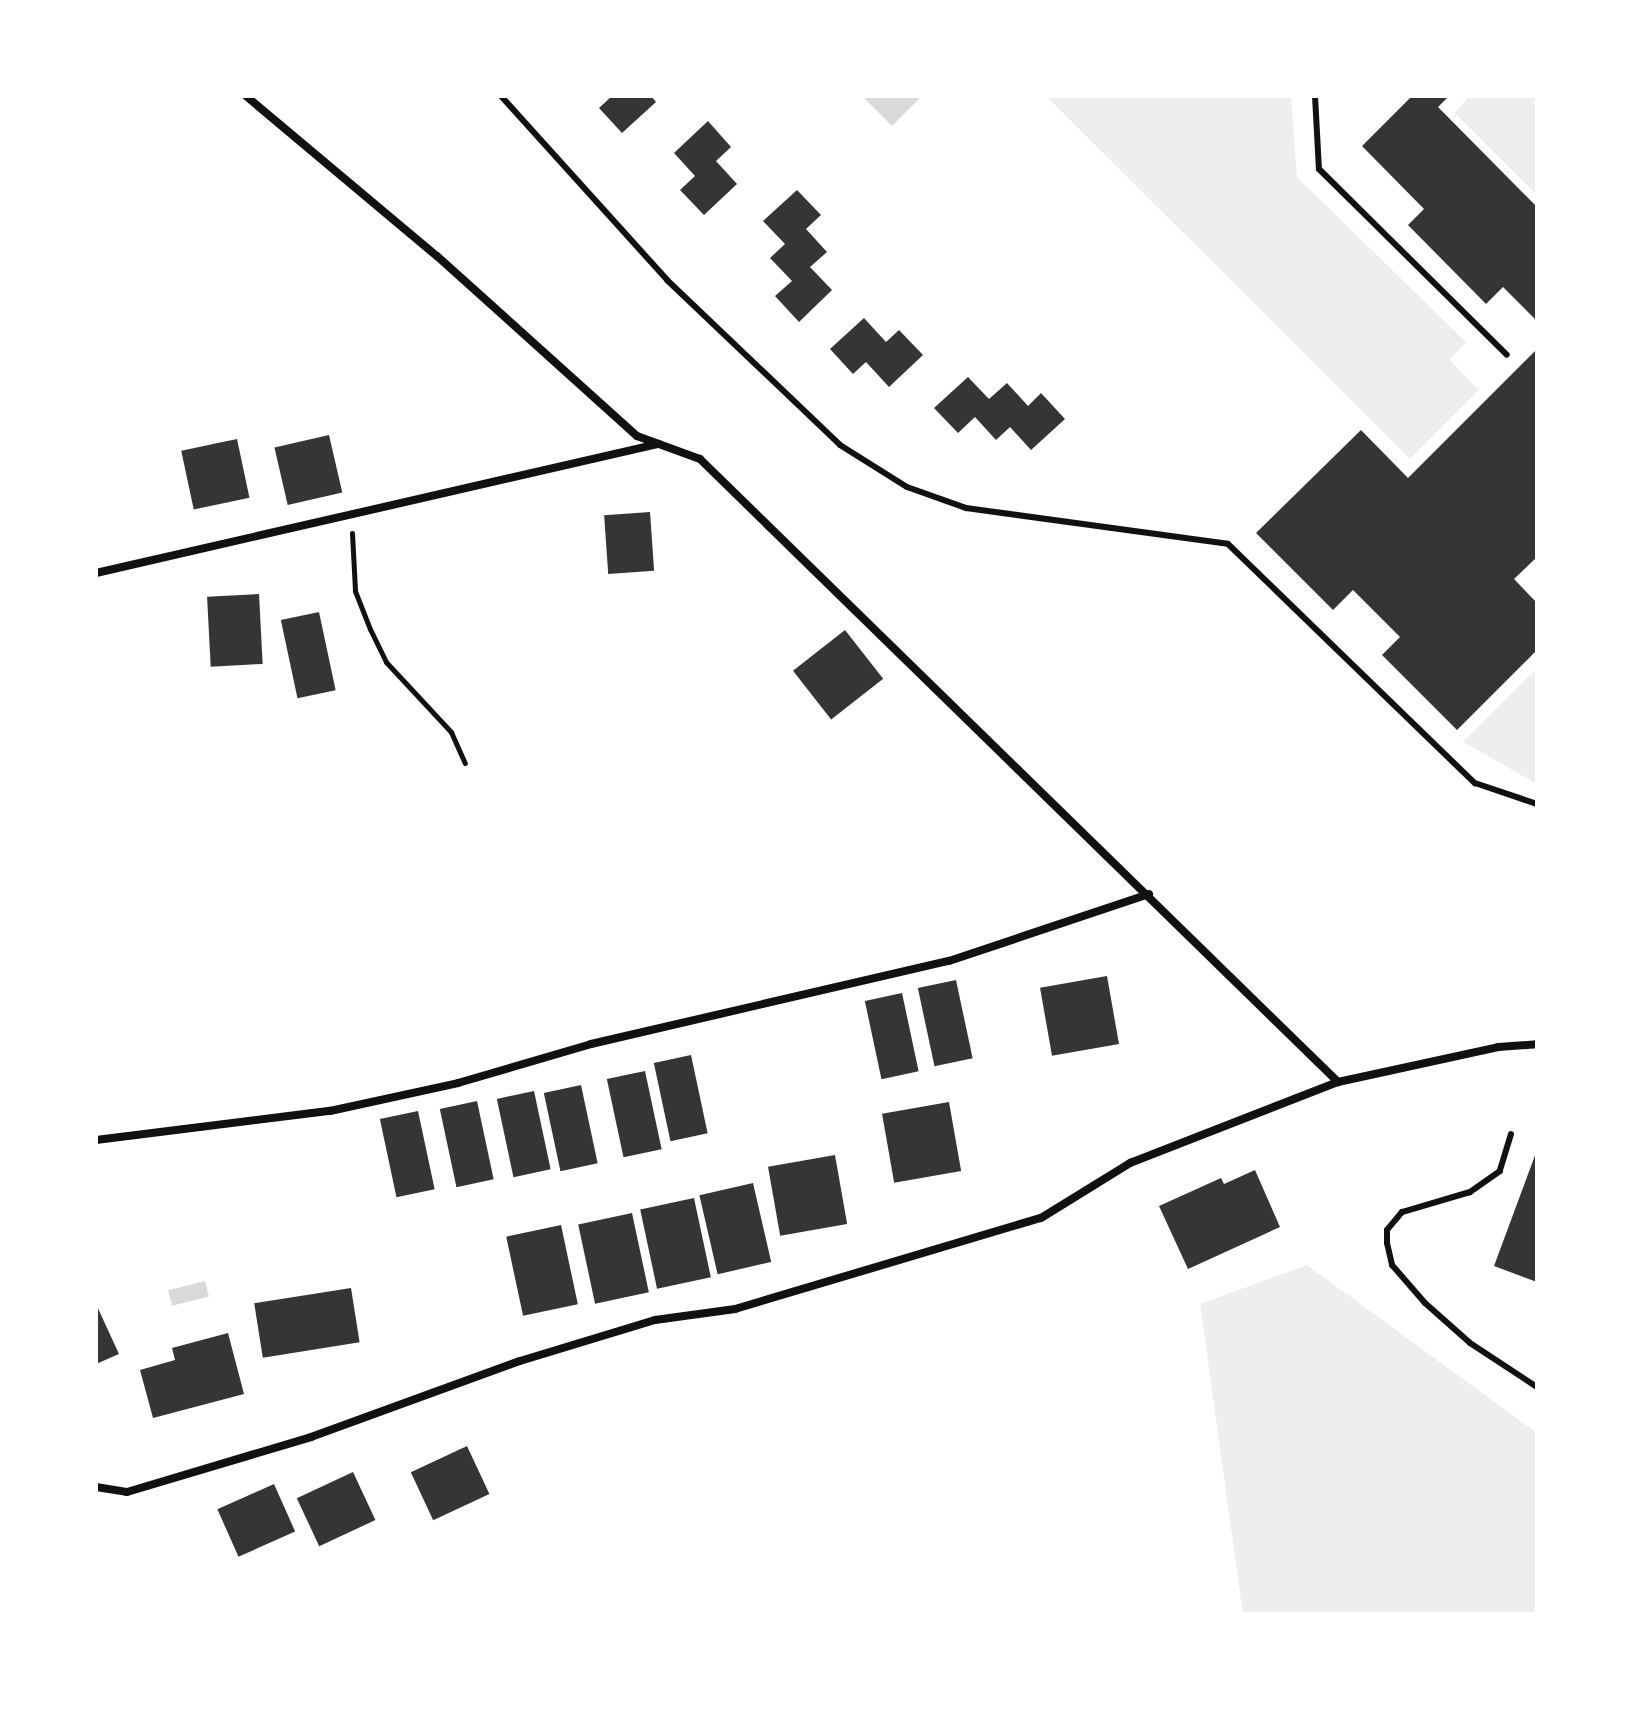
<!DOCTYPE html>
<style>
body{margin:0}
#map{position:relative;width:1633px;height:1710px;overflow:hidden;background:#fff;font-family:"Golos Text",sans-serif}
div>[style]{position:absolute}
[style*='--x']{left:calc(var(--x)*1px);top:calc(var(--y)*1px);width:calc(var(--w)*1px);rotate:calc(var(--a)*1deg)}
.green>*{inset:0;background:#eee}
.water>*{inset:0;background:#d9d9d9;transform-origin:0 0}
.building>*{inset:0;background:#353535;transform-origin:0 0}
.path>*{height:5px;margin:-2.5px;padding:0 2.5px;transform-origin:2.5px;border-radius:2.5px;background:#111}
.service>*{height:6px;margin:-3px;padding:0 3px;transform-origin:3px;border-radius:3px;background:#111}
.minor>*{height:8px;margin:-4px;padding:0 4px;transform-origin:4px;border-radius:4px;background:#111}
span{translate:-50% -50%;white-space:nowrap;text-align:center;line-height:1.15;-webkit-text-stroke:8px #fff;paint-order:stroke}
.frame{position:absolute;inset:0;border:98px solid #fff;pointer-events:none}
</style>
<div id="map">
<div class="green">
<div style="clip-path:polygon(1046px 96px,1291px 96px,1297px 177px,1466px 342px,1450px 360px,1479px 390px,1410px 459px)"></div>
<div style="clip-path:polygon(1469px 96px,1537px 96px,1537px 195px,1455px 113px)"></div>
<div style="clip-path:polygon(1537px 668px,1537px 784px,1463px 742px)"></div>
<div style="clip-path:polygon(1307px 1265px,1537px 1433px,1537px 1614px,1243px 1614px,1200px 1304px)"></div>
</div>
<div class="water">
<div style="clip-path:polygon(862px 96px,922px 96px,892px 126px)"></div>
<div style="left:205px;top:1281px;width:16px;height:38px;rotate:76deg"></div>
</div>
<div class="building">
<div style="clip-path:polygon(612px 96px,651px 96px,656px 102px,622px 133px,599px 108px)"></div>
<div style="clip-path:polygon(1412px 96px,1449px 96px,1438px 107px,1537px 207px,1537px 321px,1503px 287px,1486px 304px,1408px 225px,1424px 209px,1362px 146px)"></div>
<div style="clip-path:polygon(708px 121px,731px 147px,716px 161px,737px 184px,704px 215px,680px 190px,695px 176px,674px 153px)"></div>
<div style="clip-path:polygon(797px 190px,821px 215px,806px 229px,827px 252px,810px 267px,832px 290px,799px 322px,775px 296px,792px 281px,770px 258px,785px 244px,763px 221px)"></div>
<div style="clip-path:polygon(864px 318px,886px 342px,899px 330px,923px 355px,889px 387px,866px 362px,853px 374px,830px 349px)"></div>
<div style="clip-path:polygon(1537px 349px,1537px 557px,1514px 579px,1537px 603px,1537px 650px,1457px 730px,1382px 655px,1400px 637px,1353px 590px,1333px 610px,1256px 533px,1361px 430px,1408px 478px)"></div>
<div style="clip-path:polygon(968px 377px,989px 399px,1007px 383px,1028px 406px,1041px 393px,1065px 419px,1031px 450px,1010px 427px,996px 440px,975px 417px,958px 433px,934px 408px)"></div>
<div style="left:329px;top:435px;width:59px;height:56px;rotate:77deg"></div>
<div style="left:237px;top:439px;width:60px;height:57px;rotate:78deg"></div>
<div style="left:650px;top:512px;width:59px;height:46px;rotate:86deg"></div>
<div style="left:259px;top:594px;width:70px;height:52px;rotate:87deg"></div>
<div style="left:319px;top:612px;width:80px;height:39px;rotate:78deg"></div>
<div style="left:845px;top:630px;width:62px;height:66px;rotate:52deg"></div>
<div style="left:1107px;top:976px;width:69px;height:68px;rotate:80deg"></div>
<div style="left:956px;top:980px;width:80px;height:39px;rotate:78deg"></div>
<div style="left:902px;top:993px;width:80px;height:38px;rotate:78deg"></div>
<div style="left:691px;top:1055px;width:80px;height:38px;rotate:78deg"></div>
<div style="left:645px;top:1071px;width:80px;height:39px;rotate:78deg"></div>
<div style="left:581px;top:1085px;width:80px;height:38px;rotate:78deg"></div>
<div style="left:534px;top:1091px;width:80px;height:38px;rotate:78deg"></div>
<div style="left:477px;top:1101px;width:80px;height:38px;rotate:78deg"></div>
<div style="left:949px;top:1102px;width:70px;height:68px;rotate:80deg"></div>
<div style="left:418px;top:1111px;width:80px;height:39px;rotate:78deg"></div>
<div style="clip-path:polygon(1537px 1150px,1537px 1282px,1494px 1266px)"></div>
<div style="left:835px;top:1155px;width:70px;height:68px;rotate:80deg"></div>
<div style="clip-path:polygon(1255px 1170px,1280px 1227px,1188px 1269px,1159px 1206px,1221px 1178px,1224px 1184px)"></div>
<div style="left:753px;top:1183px;width:81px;height:55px;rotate:77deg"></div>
<div style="left:694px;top:1198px;width:81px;height:55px;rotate:78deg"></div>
<div style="left:632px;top:1213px;width:81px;height:55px;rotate:78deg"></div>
<div style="left:561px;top:1225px;width:81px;height:56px;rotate:78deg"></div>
<div style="left:351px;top:1288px;width:55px;height:98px;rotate:81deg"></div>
<div style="clip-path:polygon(96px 1304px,119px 1354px,96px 1364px)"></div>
<div style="clip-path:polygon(228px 1333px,244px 1394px,153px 1418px,140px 1370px,175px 1360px,172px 1348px)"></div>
<div style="left:467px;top:1446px;width:53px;height:62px;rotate:65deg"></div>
<div style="left:353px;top:1472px;width:53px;height:62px;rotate:65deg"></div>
<div style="left:274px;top:1484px;width:52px;height:62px;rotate:66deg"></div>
</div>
<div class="path">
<div style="--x:352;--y:533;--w:58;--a:87"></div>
<div style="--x:355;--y:591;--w:41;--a:68.5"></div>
<div style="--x:370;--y:629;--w:37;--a:64"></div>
<div style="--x:386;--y:662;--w:96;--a:47.1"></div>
<div style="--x:451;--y:732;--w:34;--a:66"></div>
</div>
<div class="service">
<div style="--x:501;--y:96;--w:248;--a:47.9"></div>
<div style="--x:667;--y:280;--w:239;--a:43.6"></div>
<div style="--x:840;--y:445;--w:79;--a:32.1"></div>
<div style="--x:907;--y:487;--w:63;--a:19.6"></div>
<div style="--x:966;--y:508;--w:264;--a:7.8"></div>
<div style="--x:1228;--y:544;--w:344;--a:44.1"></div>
<div style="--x:1475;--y:783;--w:65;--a:18.7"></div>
<div style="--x:1315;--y:96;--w:73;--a:86.9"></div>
<div style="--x:1319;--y:169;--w:264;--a:44.7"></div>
<div style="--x:1511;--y:1134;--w:39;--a:107"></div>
<div style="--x:1500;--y:1171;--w:37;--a:145"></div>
<div style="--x:1470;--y:1192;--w:71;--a:163.6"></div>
<div style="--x:1402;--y:1212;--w:23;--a:130"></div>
<div style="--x:1387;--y:1230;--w:13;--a:90"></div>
<div style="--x:1387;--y:1243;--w:23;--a:77"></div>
<div style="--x:1392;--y:1265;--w:50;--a:49"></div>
<div style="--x:1425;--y:1303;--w:60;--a:41.6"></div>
<div style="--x:1470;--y:1343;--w:80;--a:33.3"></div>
</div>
<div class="minor">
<div style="--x:246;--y:96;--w:249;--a:40"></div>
<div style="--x:437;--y:256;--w:269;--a:42"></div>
<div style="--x:637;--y:436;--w:67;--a:20.1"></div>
<div style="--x:700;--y:459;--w:892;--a:44.32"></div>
<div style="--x:96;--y:573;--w:577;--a:-12.93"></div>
<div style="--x:96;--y:1140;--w:236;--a:-7.1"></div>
<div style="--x:330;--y:1111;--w:131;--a:-12.3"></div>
<div style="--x:458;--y:1083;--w:139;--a:-16.3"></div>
<div style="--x:591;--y:1044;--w:367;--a:-13.1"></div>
<div style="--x:949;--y:961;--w:211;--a:-18.5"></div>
<div style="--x:96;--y:1487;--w:31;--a:9"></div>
<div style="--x:127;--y:1492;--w:192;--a:-16.6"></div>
<div style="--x:311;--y:1437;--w:222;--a:-20"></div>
<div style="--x:520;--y:1361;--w:141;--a:-16.9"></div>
<div style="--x:655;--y:1320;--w:81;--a:-7.8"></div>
<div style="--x:735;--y:1309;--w:319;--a:-16.6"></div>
<div style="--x:1041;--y:1218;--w:105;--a:-31.7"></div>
<div style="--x:1130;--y:1163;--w:223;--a:-21.3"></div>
<div style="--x:1338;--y:1082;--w:164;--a:-12.3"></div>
<div style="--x:1498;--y:1047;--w:39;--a:-4"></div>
</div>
<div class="frame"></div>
</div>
